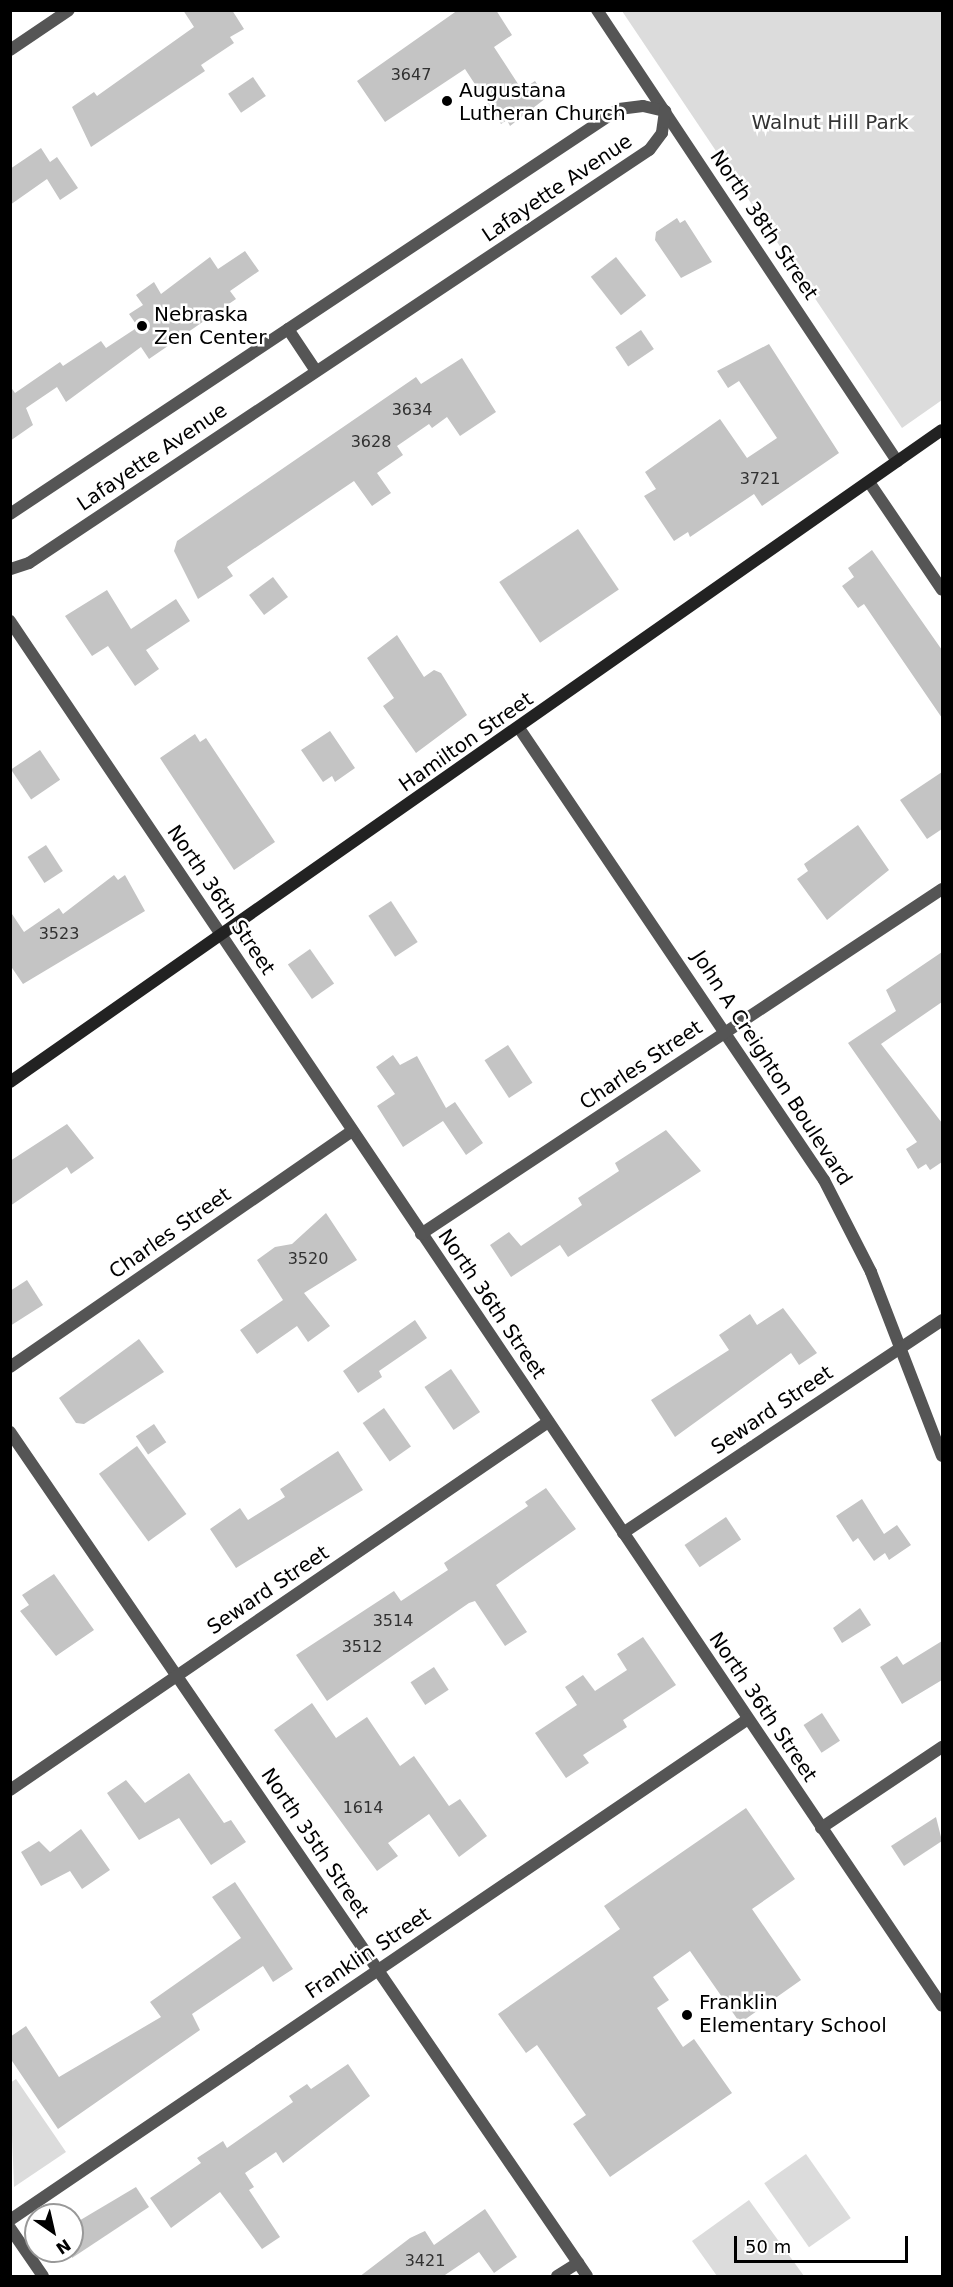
<!DOCTYPE html>
<style>
body{margin:0}
#map{position:relative;width:953px;height:2287px;overflow:hidden;background:#fff;font-family:"DejaVu Sans",sans-serif}
div>[style]{position:absolute}
[style*='--x']{left:calc(var(--x)*1px);top:calc(var(--y)*1px);width:calc(var(--w)*1px);rotate:calc(var(--a)*1deg)}
.green>*{inset:0;background:#dcdcdc;transform-origin:0 0}
.building>*{inset:0;background:#c4c4c4;transform-origin:0 0}
.street>*{height:12px;margin:-6px;padding:0 6px;transform-origin:6px;border-radius:6px;background:#555}
.secondary>*{height:12px;margin:-6px;padding:0 6px;transform-origin:6px;border-radius:6px;background:#222}
.dots>*{width:16px;height:16px;translate:-50% -50%;box-sizing:border-box;border:3px solid #fff;border-radius:50%}
span{translate:-50% -50%;white-space:nowrap;text-align:center;line-height:1.15;-webkit-text-stroke:5px #fff;paint-order:stroke}
.number-label{font-size:16px;color:#313131}
.number-label span{-webkit-text-stroke-width:0}
.poi-label{font-size:20px;color:#000}
.left{translate:0 -50%;text-align:left}
.park-label{font-size:20px;color:#333}
.street-label{font-size:20px;color:#000}
.frame{position:absolute;inset:0;border:12px solid #000;pointer-events:none}
.north{position:absolute;left:24px;top:2203px;width:60px;height:60px;box-sizing:border-box;background:#fff;border:2px solid #999;border-radius:50%;rotate:146deg;font-size:16px;font-weight:700;line-height:24px;text-align:center;color:#000}
.north::after{content:'';display:block;margin:auto;width:21px;height:27px;background:#000;clip-path:polygon(50% 0,100% 100%,50% 72%,0 100%)}
.scale{position:absolute;left:734px;top:2236px;width:174px;height:27px;box-sizing:border-box;border:3px solid #000;border-top:0;padding-left:8px;font-size:18px;line-height:21px;white-space:nowrap;color:#000;-webkit-text-stroke:4px #fff;paint-order:stroke}
</style>
<div id="map">
<div class="green">
<div style="clip-path:polygon(622px 11px,942px 11px,942px 400px,902px 428px)"></div>
<div style="clip-path:polygon(16px 2079px,66px 2152px,14px 2187px,10px 2083px)"></div>
<div style="left:806px;top:2154px;width:78px;height:51px;rotate:55deg"></div>
<div style="clip-path:polygon(749px 2200px,804px 2276px,717px 2276px,692px 2241px)"></div>
</div>
<div class="building">
<div style="clip-path:polygon(183px 10px,232px 10px,244px 29px,230px 37px,234px 43px,201px 65px,205px 71px,91px 147px,72px 107px,94px 92px,97px 96px,194px 27px)"></div>
<div style="clip-path:polygon(458px 10px,496px 10px,512px 35px,494px 47px,522px 90px,535px 81px,546px 98px,510px 126px,507px 120px,501px 124px,465px 69px,385px 122px,357px 81px)"></div>
<div style="left:253px;top:77px;width:23px;height:30px;rotate:56deg"></div>
<div style="clip-path:polygon(41px 148px,50px 162px,57px 157px,78px 188px,60px 200px,47px 179px,10px 205px,10px 169px)"></div>
<div style="clip-path:polygon(677px 218px,680px 223px,685px 220px,712px 262px,681px 278px,655px 240px,656px 232px)"></div>
<div style="clip-path:polygon(245px 251px,259px 271px,230px 291px,236px 299px,149px 359px,141px 347px,66px 402px,57px 387px,26px 408px,33px 425px,10px 441px,10px 386px,15px 393px,60px 362px,63px 366px,101px 341px,106px 348px,138px 327px,129px 314px,143px 305px,136px 295px,154px 282px,161px 294px,210px 257px,218px 269px)"></div>
<div style="left:616px;top:257px;width:49px;height:32px;rotate:52deg"></div>
<div style="left:641px;top:330px;width:23px;height:31px;rotate:56deg"></div>
<div style="clip-path:polygon(769px 344px,839px 453px,762px 506px,754px 494px,690px 537px,688px 532px,674px 541px,644px 496px,656px 489px,645px 472px,720px 419px,747px 458px,777px 438px,739px 381px,728px 388px,717px 371px)"></div>
<div style="clip-path:polygon(462px 358px,496px 412px,460px 436px,447px 417px,432px 428px,429px 424px,397px 446px,403px 455px,377px 473px,391px 493px,372px 506px,354px 481px,227px 567px,233px 576px,198px 599px,174px 551px,177px 541px,416px 377px,421px 384px)"></div>
<div style="left:578px;top:529px;width:73px;height:95px;rotate:56deg"></div>
<div style="clip-path:polygon(872px 550px,942px 650px,942px 718px,864px 604px,858px 608px,842px 586px,854px 577px,848px 568px)"></div>
<div style="left:273px;top:577px;width:25px;height:30px;rotate:53deg"></div>
<div style="clip-path:polygon(107px 590px,131px 629px,176px 599px,190px 621px,146px 650px,159px 669px,135px 686px,108px 646px,92px 656px,65px 616px)"></div>
<div style="clip-path:polygon(397px 635px,424px 677px,434px 670px,441px 673px,467px 715px,416px 753px,383px 706px,394px 698px,367px 658px)"></div>
<div style="clip-path:polygon(330px 731px,355px 768px,335px 782px,332px 776px,323px 782px,301px 750px)"></div>
<div style="clip-path:polygon(195px 734px,200px 742px,206px 738px,275px 842px,234px 870px,160px 758px)"></div>
<div style="left:40px;top:750px;width:36px;height:35px;rotate:56deg"></div>
<div style="clip-path:polygon(942px 772px,942px 829px,927px 839px,900px 800px)"></div>
<div style="clip-path:polygon(858px 825px,889px 870px,827px 920px,797px 879px,808px 871px,804px 864px)"></div>
<div style="left:46px;top:845px;width:31px;height:22px;rotate:57deg"></div>
<div style="clip-path:polygon(114px 875px,118px 880px,125px 875px,145px 911px,23px 984px,10px 965px,10px 911px,24px 932px,59px 908px,63px 914px)"></div>
<div style="left:391px;top:901px;width:49px;height:27px;rotate:57deg"></div>
<div style="left:310px;top:949px;width:42px;height:27px;rotate:55deg"></div>
<div style="clip-path:polygon(942px 952px,942px 1002px,881px 1044px,942px 1123px,942px 1162px,930px 1170px,926px 1164px,918px 1169px,906px 1149px,917px 1142px,848px 1043px,896px 1011px,886px 990px)"></div>
<div style="left:508px;top:1045px;width:45px;height:28px;rotate:57deg"></div>
<div style="clip-path:polygon(393px 1055px,400px 1065px,417px 1056px,446px 1108px,455px 1102px,483px 1143px,466px 1155px,443px 1121px,403px 1147px,377px 1106px,395px 1094px,376px 1067px)"></div>
<div style="clip-path:polygon(67px 1124px,94px 1158px,71px 1174px,67px 1167px,10px 1206px,10px 1161px)"></div>
<div style="clip-path:polygon(666px 1130px,701px 1171px,568px 1257px,560px 1245px,511px 1277px,490px 1245px,509px 1232px,521px 1246px,582px 1205px,578px 1198px,619px 1171px,615px 1163px)"></div>
<div style="clip-path:polygon(326px 1213px,357px 1260px,304px 1293px,330px 1326px,308px 1342px,297px 1326px,257px 1354px,240px 1330px,283px 1300px,257px 1260px,275px 1247px,292px 1244px)"></div>
<div style="clip-path:polygon(27px 1280px,43px 1305px,10px 1326px,10px 1291px)"></div>
<div style="clip-path:polygon(783px 1308px,817px 1353px,799px 1365px,791px 1353px,675px 1437px,651px 1400px,729px 1350px,719px 1335px,750px 1314px,757px 1325px)"></div>
<div style="clip-path:polygon(415px 1320px,427px 1338px,379px 1371px,382px 1377px,358px 1393px,343px 1371px)"></div>
<div style="clip-path:polygon(139px 1339px,164px 1372px,84px 1424px,76px 1423px,59px 1398px)"></div>
<div style="left:451px;top:1369px;width:52px;height:32px;rotate:56deg"></div>
<div style="left:384px;top:1408px;width:47px;height:26px;rotate:55deg"></div>
<div style="left:154px;top:1424px;width:22px;height:22px;rotate:56deg"></div>
<div style="left:137px;top:1446px;width:84px;height:47px;rotate:54deg"></div>
<div style="clip-path:polygon(338px 1451px,363px 1490px,236px 1568px,210px 1529px,240px 1508px,248px 1520px,285px 1497px,280px 1489px)"></div>
<div style="clip-path:polygon(546px 1488px,576px 1529px,496px 1585px,527px 1632px,505px 1646px,475px 1601px,469px 1603px,327px 1701px,296px 1655px,394px 1591px,401px 1601px,448px 1570px,444px 1563px,528px 1506px,525px 1502px)"></div>
<div style="clip-path:polygon(862px 1499px,884px 1534px,897px 1525px,911px 1545px,889px 1560px,885px 1553px,874px 1561px,858px 1538px,853px 1542px,836px 1516px)"></div>
<div style="left:726px;top:1517px;width:27px;height:50px;rotate:56deg"></div>
<div style="clip-path:polygon(54px 1574px,94px 1630px,56px 1656px,20px 1611px,29px 1605px,22px 1595px)"></div>
<div style="clip-path:polygon(860px 1608px,871px 1625px,842px 1643px,833px 1628px)"></div>
<div style="clip-path:polygon(643px 1637px,676px 1685px,623px 1720px,627px 1727px,583px 1755px,589px 1763px,566px 1778px,535px 1733px,577px 1705px,565px 1687px,583px 1675px,595px 1691px,627px 1670px,617px 1654px)"></div>
<div style="clip-path:polygon(942px 1641px,942px 1680px,902px 1704px,880px 1667px,897px 1656px,903px 1665px)"></div>
<div style="left:434px;top:1667px;width:27px;height:28px;rotate:57deg"></div>
<div style="clip-path:polygon(312px 1703px,336px 1738px,367px 1717px,400px 1766px,414px 1756px,449px 1806px,460px 1799px,487px 1836px,459px 1857px,429px 1814px,388px 1843px,398px 1856px,377px 1871px,274px 1730px)"></div>
<div style="left:822px;top:1713px;width:33px;height:22px;rotate:57deg"></div>
<div style="clip-path:polygon(189px 1773px,224px 1823px,231px 1820px,246px 1842px,211px 1865px,179px 1818px,139px 1840px,107px 1793px,126px 1780px,145px 1803px)"></div>
<div style="clip-path:polygon(746px 1808px,795px 1879px,752px 1909px,801px 1980px,740px 2023px,690px 1951px,653px 1977px,669px 2000px,657px 2008px,683px 2047px,694px 2039px,732px 2093px,610px 2177px,573px 2124px,586px 2115px,537px 2045px,526px 2053px,498px 2014px,620px 1929px,604px 1906px)"></div>
<div style="clip-path:polygon(936px 1817px,942px 1841px,904px 1866px,891px 1846px)"></div>
<div style="clip-path:polygon(81px 1829px,110px 1870px,82px 1889px,70px 1871px,41px 1886px,21px 1852px,39px 1841px,50px 1852px)"></div>
<div style="clip-path:polygon(235px 1882px,293px 1969px,273px 1982px,263px 1966px,192px 2014px,200px 2030px,58px 2129px,10px 2058px,10px 2037px,26px 2026px,59px 2077px,161px 2017px,150px 2002px,241px 1938px,212px 1897px)"></div>
<div style="clip-path:polygon(348px 2064px,370px 2096px,283px 2163px,276px 2152px,245px 2173px,254px 2187px,249px 2190px,280px 2237px,262px 2249px,220px 2192px,171px 2228px,150px 2198px,201px 2163px,197px 2158px,223px 2141px,227px 2148px,293px 2102px,289px 2096px,307px 2084px,311px 2089px)"></div>
<div style="clip-path:polygon(136px 2187px,149px 2207px,72px 2258px,72px 2225px)"></div>
<div style="clip-path:polygon(485px 2209px,517px 2257px,494px 2273px,479px 2252px,442px 2277px,359px 2277px,410px 2238px,425px 2231px,434px 2245px)"></div>
</div>
<div class="street">
<div style="--x:597;--y:10;--w:542;--a:56.37"></div>
<div style="--x:10;--y:50;--w:71;--a:-34.1"></div>
<div style="--x:288;--y:329;--w:50;--a:56.3"></div>
<div style="--x:869;--y:482;--w:130;--a:55.9"></div>
<div style="--x:10;--y:514;--w:731;--a:-33.62"></div>
<div style="--x:619;--y:109;--w:24;--a:-7"></div>
<div style="--x:643;--y:106;--w:23;--a:13"></div>
<div style="--x:665;--y:111;--w:22;--a:98"></div>
<div style="--x:662;--y:133;--w:21;--a:127"></div>
<div style="--x:649;--y:150;--w:745;--a:146.33"></div>
<div style="--x:29;--y:563;--w:20;--a:162"></div>
<div style="--x:10;--y:621;--w:1669;--a:56.06"></div>
<div style="--x:519;--y:728;--w:545;--a:55.99"></div>
<div style="--x:824;--y:1180;--w:103;--a:62.9"></div>
<div style="--x:871;--y:1272;--w:197;--a:68.9"></div>
<div style="--x:421;--y:1234;--w:625;--a:-33.51"></div>
<div style="--x:10;--y:1367;--w:416;--a:-34.6"></div>
<div style="--x:10;--y:1432;--w:1022;--a:55.64"></div>
<div style="--x:623;--y:1533;--w:384;--a:-33.7"></div>
<div style="--x:10;--y:1790;--w:652;--a:-34.37"></div>
<div style="--x:821;--y:1828;--w:146;--a:-33.8"></div>
<div style="--x:10;--y:2220;--w:892;--a:-34.17"></div>
<div style="--x:10;--y:2228;--w:58;--a:55.5"></div>
<div style="--x:557;--y:2276;--w:25;--a:-32"></div>
</div>
<div class="secondary">
<div style="--x:10;--y:1082;--w:1137;--a:-34.98"></div>
</div>
<div class="dots">
<div style="left:447px;top:101px;background:#000"></div>
<div style="left:142px;top:326px;background:#000"></div>
<div style="left:687px;top:2015px;background:#000"></div>
</div>
<div class="number-label">
<span style="left:411px;top:75px">3647</span>
<span style="left:412px;top:410px">3634</span>
<span style="left:371px;top:442px">3628</span>
<span style="left:760px;top:479px">3721</span>
<span style="left:59px;top:934px">3523</span>
<span style="left:308px;top:1259px">3520</span>
<span style="left:393px;top:1621px">3514</span>
<span style="left:362px;top:1647px">3512</span>
<span style="left:363px;top:1808px">1614</span>
<span style="left:425px;top:2261px">3421</span>
</div>
<div class="poi-label">
<span class="left" style="left:459px;top:102px">Augustana<br>Lutheran Church</span>
<span class="left" style="left:154px;top:326px">Nebraska<br>Zen Center</span>
<span class="left" style="left:699px;top:2014px">Franklin<br>Elementary School</span>
</div>
<div class="park-label">
<span style="left:830px;top:122px">Walnut Hill Park</span>
</div>
<div class="street-label">
<span style="left:557px;top:188px;rotate:-34deg">Lafayette Avenue</span>
<span style="left:764px;top:225px;rotate:56deg">North 38th Street</span>
<span style="left:152px;top:457px;rotate:-34deg">Lafayette Avenue</span>
<span style="left:466px;top:742px;rotate:-35deg">Hamilton Street</span>
<span style="left:221px;top:900px;rotate:56deg">North 36th Street</span>
<span style="left:641px;top:1065px;rotate:-34deg">Charles Street</span>
<span style="left:772px;top:1068px;rotate:57deg">John A Creighton Boulevard</span>
<span style="left:170px;top:1233px;rotate:-35deg">Charles Street</span>
<span style="left:492px;top:1304px;rotate:56deg">North 36th Street</span>
<span style="left:772px;top:1410px;rotate:-34deg">Seward Street</span>
<span style="left:268px;top:1590px;rotate:-34deg">Seward Street</span>
<span style="left:763px;top:1707px;rotate:56deg">North 36th Street</span>
<span style="left:315px;top:1843px;rotate:56deg">North 35th Street</span>
<span style="left:368px;top:1953px;rotate:-34deg">Franklin Street</span>
</div>
<div class="frame"></div>
<div class="north">N</div>
<div class="scale">50 m</div>
</div>
